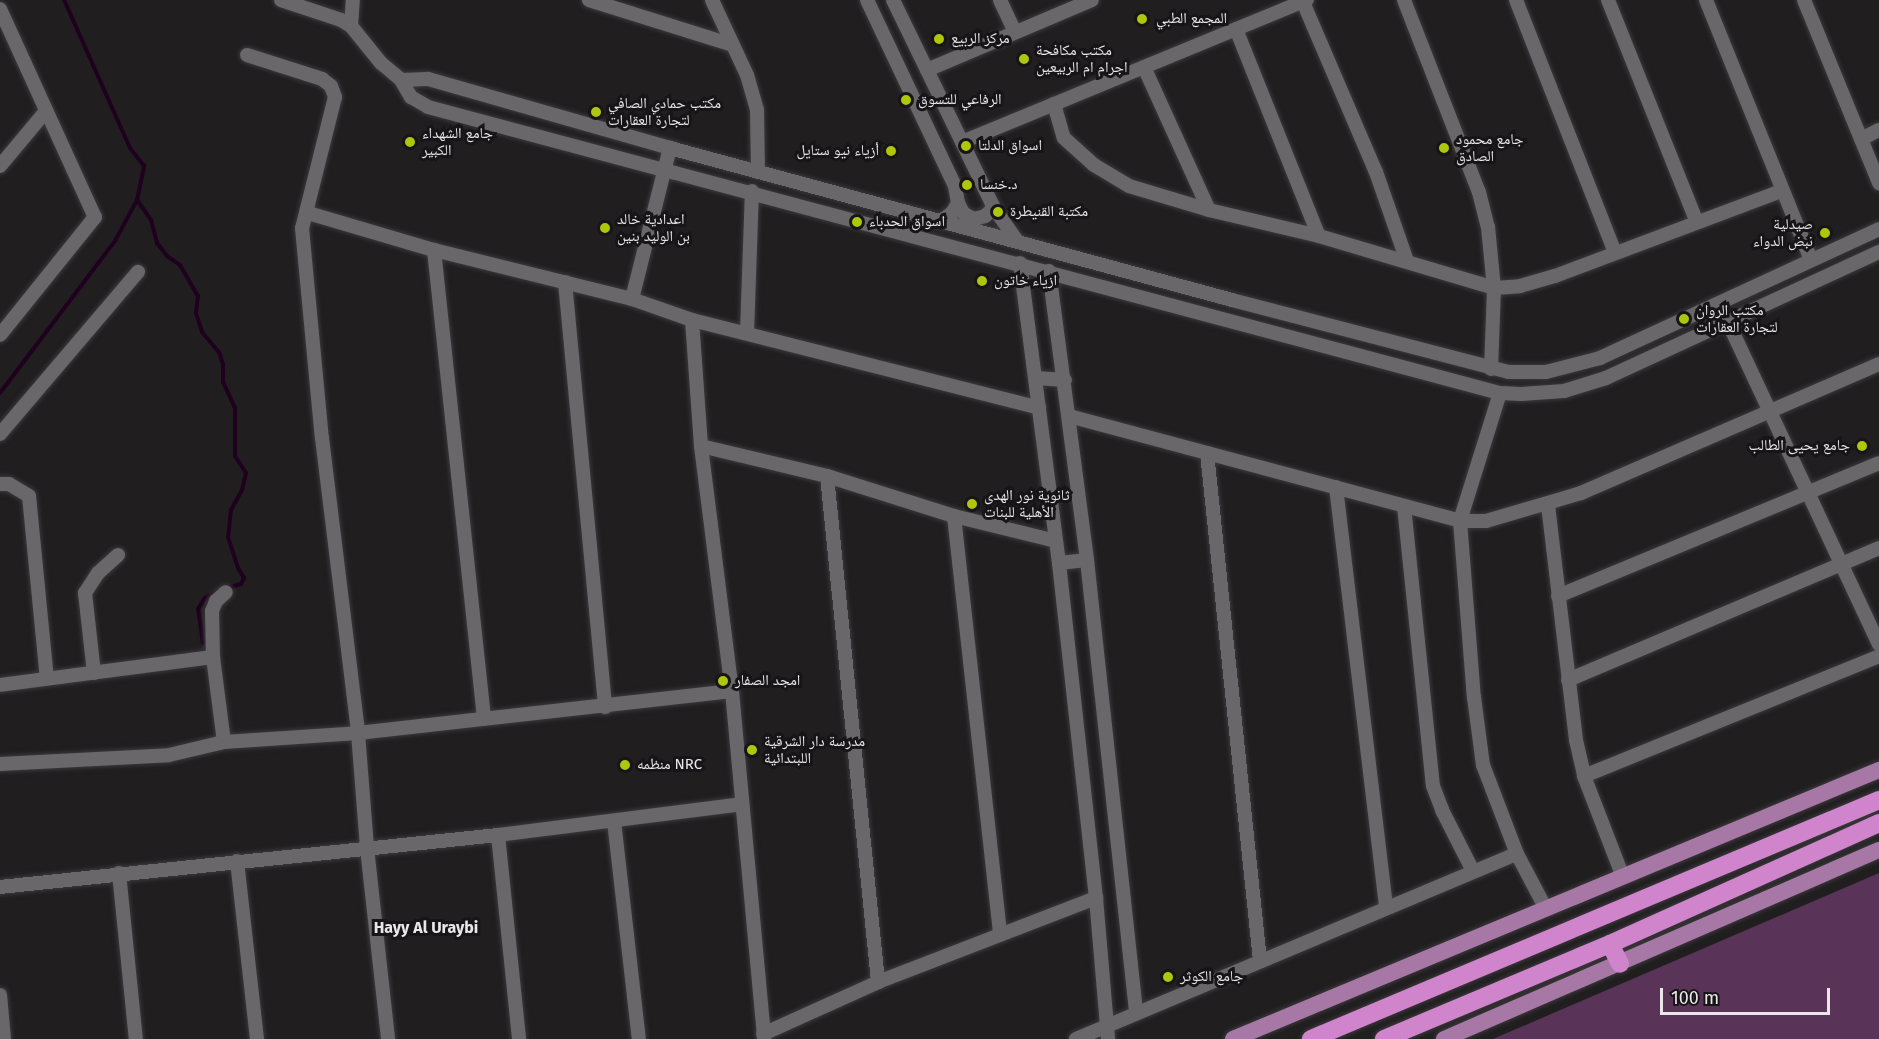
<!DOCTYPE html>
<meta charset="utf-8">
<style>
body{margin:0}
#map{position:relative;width:1879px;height:1039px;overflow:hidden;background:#211e20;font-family:"Fira Sans","Noto Naskh Arabic",sans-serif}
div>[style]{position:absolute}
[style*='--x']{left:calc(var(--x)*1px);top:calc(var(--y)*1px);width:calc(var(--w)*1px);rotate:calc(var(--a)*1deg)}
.green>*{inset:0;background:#593458}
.stream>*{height:4px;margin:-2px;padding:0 2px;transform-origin:2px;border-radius:2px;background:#1f001f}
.roads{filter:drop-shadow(0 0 2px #3b393b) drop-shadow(0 0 2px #3b393b)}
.minor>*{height:14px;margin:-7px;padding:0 7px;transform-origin:7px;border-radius:7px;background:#6a676a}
.major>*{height:16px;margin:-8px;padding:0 8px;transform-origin:8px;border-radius:8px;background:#a778a5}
.highway>*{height:18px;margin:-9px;padding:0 9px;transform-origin:9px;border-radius:9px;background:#cf84cc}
.dots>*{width:16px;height:16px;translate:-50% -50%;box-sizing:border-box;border:3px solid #171517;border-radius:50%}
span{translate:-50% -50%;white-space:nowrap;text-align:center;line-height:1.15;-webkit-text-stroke:6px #171517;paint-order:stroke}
.poi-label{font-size:15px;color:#e9e7e8}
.left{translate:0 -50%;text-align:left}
.right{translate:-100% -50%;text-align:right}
.neighbourhood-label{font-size:16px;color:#e9e7e8;font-weight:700}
.scale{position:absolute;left:1660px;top:988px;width:170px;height:27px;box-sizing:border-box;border:3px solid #e9e7e8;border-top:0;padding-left:8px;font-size:18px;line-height:21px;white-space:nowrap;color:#e9e7e8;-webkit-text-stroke:4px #171517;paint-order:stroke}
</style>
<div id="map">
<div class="green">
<div style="clip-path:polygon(1879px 873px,1879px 1039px,1493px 1039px)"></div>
</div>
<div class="stream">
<div style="--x:137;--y:200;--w:24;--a:55"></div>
<div style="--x:151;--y:220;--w:24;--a:75"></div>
<div style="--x:157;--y:243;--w:16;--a:52"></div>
<div style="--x:167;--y:256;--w:16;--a:35"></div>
<div style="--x:180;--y:265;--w:36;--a:60"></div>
<div style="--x:198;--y:296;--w:17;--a:97"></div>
<div style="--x:196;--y:313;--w:20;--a:72"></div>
<div style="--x:202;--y:332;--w:26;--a:50"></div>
<div style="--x:219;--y:352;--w:13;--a:72"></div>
<div style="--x:223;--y:364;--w:18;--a:90"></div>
<div style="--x:223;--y:382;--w:29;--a:65"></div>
<div style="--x:235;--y:408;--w:48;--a:90"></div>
<div style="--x:235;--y:456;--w:20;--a:57"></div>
<div style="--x:246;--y:473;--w:17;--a:103"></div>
<div style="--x:242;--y:490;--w:23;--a:119"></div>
<div style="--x:231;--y:510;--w:27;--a:96"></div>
<div style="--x:228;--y:537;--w:33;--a:72"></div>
<div style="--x:238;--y:568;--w:12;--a:59"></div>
<div style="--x:244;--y:578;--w:7;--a:117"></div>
<div style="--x:241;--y:584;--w:15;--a:164"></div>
<div style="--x:0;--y:393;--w:191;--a:-52.9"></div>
<div style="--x:115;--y:241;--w:47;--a:-61.8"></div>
<div style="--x:137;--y:200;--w:35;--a:-78"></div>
<div style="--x:144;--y:166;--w:23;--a:-128"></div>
<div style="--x:130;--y:148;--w:162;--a:-114"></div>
<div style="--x:203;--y:643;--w:34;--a:-98"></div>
<div style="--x:198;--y:609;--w:13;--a:-58"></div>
<div style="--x:205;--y:598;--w:15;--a:-28"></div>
</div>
<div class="roads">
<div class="minor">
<div style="--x:281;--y:0;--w:63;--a:18.4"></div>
<div style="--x:341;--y:20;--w:12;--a:31"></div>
<div style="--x:351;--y:26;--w:48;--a:51"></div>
<div style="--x:381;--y:63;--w:26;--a:40"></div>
<div style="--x:401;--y:80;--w:20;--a:60"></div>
<div style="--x:411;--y:97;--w:20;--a:30"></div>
<div style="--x:428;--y:107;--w:1109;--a:14.94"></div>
<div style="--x:1500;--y:393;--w:21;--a:3"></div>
<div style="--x:1521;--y:394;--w:43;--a:-4"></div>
<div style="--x:1564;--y:391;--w:44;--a:-17.2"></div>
<div style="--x:1606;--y:378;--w:301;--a:-24.8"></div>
<div style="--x:589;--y:0;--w:151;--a:17.4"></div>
<div style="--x:712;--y:0;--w:83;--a:65"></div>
<div style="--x:747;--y:75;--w:36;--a:74"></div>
<div style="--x:757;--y:110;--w:62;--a:89.1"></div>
<div style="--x:867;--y:0;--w:206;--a:64.7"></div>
<div style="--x:955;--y:186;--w:17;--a:80"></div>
<div style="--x:958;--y:203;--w:12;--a:121"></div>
<div style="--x:952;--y:213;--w:12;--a:145"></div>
<div style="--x:893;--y:0;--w:231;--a:64.1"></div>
<div style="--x:994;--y:208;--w:39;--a:55"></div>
<div style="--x:1000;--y:0;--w:35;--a:65"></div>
<div style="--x:1404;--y:0;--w:206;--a:68.7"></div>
<div style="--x:1479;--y:192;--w:36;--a:76"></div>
<div style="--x:1488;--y:227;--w:61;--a:84.4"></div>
<div style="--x:1494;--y:288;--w:81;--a:92.1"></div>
<div style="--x:1516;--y:0;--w:271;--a:68.6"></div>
<div style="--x:1608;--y:0;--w:239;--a:68.2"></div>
<div style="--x:1706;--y:0;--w:280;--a:68"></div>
<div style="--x:1804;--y:0;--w:198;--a:67.7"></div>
<div style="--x:1303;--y:2;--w:185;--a:66.8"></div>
<div style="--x:1376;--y:172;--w:94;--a:70.8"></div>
<div style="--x:0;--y:9;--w:229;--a:65.5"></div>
<div style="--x:95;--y:217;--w:151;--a:128.8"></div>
<div style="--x:351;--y:26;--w:26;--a:-86"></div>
<div style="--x:1236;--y:29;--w:223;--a:68.2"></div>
<div style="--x:247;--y:55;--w:79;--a:17.7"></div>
<div style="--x:322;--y:79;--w:11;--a:38"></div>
<div style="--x:331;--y:86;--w:12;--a:70"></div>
<div style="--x:335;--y:97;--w:135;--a:104.1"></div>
<div style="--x:302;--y:228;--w:211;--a:84.6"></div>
<div style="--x:322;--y:438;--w:297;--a:83"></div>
<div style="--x:358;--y:733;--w:115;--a:85.5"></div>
<div style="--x:367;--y:848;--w:192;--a:83.7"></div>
<div style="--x:1144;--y:67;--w:157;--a:65.6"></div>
<div style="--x:927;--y:70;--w:179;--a:-23"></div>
<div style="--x:401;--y:80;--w:27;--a:-2"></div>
<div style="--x:428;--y:79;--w:252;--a:15.9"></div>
<div style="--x:670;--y:148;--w:582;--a:15.13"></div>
<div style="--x:1232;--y:300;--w:286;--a:14.6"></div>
<div style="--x:1509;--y:372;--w:37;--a:0"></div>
<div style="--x:1546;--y:372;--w:56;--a:-14.5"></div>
<div style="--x:1600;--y:358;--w:307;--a:-24.8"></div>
<div style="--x:1054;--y:104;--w:35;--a:74"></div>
<div style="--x:1064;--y:138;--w:40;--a:42"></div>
<div style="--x:1094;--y:165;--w:41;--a:31"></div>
<div style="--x:1129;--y:186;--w:84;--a:16.7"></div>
<div style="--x:1209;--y:210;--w:113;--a:13.3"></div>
<div style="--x:1319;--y:236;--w:183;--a:16.5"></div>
<div style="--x:1494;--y:288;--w:26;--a:-4"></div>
<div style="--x:1520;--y:286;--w:36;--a:-16"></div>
<div style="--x:1555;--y:276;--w:241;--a:-20.6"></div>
<div style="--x:1861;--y:139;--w:20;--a:-27"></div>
<div style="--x:962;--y:142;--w:373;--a:-22.4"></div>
<div style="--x:0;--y:166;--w:72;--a:-50.1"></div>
<div style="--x:958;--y:203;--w:11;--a:63"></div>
<div style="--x:963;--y:213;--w:13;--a:29"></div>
<div style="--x:974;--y:219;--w:11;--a:-15"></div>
<div style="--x:985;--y:216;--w:12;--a:-42"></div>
<div style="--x:308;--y:213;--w:131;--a:16.4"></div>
<div style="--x:434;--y:250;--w:204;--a:13.9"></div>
<div style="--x:632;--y:299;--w:64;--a:19.3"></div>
<div style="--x:692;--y:320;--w:358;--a:14.2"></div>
<div style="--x:434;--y:250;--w:471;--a:83.9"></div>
<div style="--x:1020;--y:263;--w:303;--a:82.6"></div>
<div style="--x:1059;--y:563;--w:337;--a:83.7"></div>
<div style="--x:1096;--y:898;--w:142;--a:85.1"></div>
<div style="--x:1049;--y:271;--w:291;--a:82.5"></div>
<div style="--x:1087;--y:560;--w:456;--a:83.8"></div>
<div style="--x:565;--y:282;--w:427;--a:84.6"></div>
<div style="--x:632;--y:299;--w:156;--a:-75.9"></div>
<div style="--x:692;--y:320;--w:126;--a:85.9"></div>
<div style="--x:701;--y:446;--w:247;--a:82.8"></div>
<div style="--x:732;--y:691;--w:349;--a:84.7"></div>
<div style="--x:1728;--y:322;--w:356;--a:64.9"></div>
<div style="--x:747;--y:333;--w:142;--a:-88"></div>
<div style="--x:1036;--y:378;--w:29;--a:4"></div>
<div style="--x:1500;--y:393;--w:134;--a:107.4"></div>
<div style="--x:1460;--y:521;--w:177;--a:85.5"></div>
<div style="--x:1474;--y:697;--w:69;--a:82.5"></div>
<div style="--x:1483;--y:765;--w:95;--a:69.1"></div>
<div style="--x:1517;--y:854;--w:62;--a:62.2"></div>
<div style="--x:1069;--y:416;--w:405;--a:15"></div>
<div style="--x:1460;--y:521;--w:26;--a:0"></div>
<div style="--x:1486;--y:521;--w:99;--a:-16.4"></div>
<div style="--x:1581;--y:493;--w:325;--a:-23.4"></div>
<div style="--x:0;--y:434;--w:213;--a:-49.6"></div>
<div style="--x:701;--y:446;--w:130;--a:13.4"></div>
<div style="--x:827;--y:476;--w:133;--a:17.5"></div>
<div style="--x:954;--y:516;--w:105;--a:13.8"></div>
<div style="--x:1207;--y:453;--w:511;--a:84.04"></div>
<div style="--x:827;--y:476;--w:509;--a:84.24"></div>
<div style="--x:0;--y:484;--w:9;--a:0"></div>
<div style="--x:9;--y:484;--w:23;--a:31"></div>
<div style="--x:29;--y:496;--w:183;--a:84.4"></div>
<div style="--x:1336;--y:487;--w:423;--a:83.2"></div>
<div style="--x:1548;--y:505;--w:237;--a:83.2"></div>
<div style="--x:1576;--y:740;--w:37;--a:77"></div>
<div style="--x:1584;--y:776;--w:108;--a:68.9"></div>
<div style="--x:1404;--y:506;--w:281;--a:84.1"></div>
<div style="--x:1433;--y:786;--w:26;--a:69"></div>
<div style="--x:1442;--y:810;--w:68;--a:63.1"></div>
<div style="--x:954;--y:516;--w:421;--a:83.7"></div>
<div style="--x:1059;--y:563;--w:28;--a:-6"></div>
<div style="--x:1558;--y:596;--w:347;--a:-22.5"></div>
<div style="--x:94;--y:673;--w:81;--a:-96.4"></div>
<div style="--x:85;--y:593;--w:24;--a:-57"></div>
<div style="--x:98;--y:573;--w:27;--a:-42"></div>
<div style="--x:1568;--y:680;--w:338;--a:-23"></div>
<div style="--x:0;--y:685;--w:215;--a:-7.5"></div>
<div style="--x:224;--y:742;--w:86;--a:-97.4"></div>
<div style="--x:213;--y:657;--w:46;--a:-91.2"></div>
<div style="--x:212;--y:611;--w:11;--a:-68"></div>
<div style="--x:216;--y:601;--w:13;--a:-42"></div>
<div style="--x:0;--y:764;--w:169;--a:-3"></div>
<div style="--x:169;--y:755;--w:57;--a:-13.3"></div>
<div style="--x:224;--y:742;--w:134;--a:-3.8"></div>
<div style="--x:358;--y:733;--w:376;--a:-6.4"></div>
<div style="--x:1584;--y:776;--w:318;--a:-22.1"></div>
<div style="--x:614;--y:821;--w:219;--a:83.5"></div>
<div style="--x:498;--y:835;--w:205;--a:84.1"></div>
<div style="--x:237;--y:861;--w:179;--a:83.6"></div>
<div style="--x:119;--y:873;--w:167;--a:84.2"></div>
<div style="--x:0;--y:887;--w:501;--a:-5.96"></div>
<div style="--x:498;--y:835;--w:246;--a:-7.2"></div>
<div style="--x:0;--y:995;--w:44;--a:84.8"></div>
<div style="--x:763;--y:1034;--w:126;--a:-24.3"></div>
<div style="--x:878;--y:982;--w:234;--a:-21.1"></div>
<div style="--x:1076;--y:1039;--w:478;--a:-22.8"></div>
</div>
<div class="major">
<div style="--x:1233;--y:1039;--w:700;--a:-22.61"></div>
<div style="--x:1444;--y:1039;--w:474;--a:-23.5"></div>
</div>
<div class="highway">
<div style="--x:1610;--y:944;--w:22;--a:63"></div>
<div style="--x:1311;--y:1039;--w:616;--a:-22.82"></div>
<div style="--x:1384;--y:1039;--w:245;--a:-22.8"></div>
<div style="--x:1610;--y:944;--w:295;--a:-24.2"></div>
</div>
</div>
<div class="dots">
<div style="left:1142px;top:19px;background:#aec60c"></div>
<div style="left:939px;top:39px;background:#aec60c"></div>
<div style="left:1024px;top:59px;background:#aec60c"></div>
<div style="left:906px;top:100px;background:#aec60c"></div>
<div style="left:596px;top:112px;background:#aec60c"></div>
<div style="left:410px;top:142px;background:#aec60c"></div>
<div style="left:966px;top:146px;background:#aec60c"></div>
<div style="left:1444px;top:148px;background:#aec60c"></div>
<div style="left:891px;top:151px;background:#aec60c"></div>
<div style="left:967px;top:185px;background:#aec60c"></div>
<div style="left:998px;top:212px;background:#aec60c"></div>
<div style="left:857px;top:222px;background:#aec60c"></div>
<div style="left:605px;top:228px;background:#aec60c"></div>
<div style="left:1825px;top:233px;background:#aec60c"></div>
<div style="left:982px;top:281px;background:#aec60c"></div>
<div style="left:1684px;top:319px;background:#aec60c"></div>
<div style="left:1862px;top:446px;background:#aec60c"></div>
<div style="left:972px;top:504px;background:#aec60c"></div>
<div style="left:723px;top:681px;background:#aec60c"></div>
<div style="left:752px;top:750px;background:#aec60c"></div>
<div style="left:625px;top:765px;background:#aec60c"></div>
<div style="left:1168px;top:977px;background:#aec60c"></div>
</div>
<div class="poi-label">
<span class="left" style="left:1156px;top:19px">المجمع الطبي</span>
<span class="left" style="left:951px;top:39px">مركز الربيع</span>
<span class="left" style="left:1036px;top:59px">مكتب مكافحة<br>اجرام ام الربيعين</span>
<span class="left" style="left:918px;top:100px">الرفاعي للتسوق</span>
<span class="left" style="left:608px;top:112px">مكتب حمادي الصافي<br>لتجارة العقارات</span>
<span class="left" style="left:422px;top:142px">جامع الشهداء<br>الكبير</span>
<span class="left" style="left:1456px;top:148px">جامع محمود<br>الصادق</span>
<span class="left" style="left:978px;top:146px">اسواق الدلتا</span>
<span class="right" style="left:879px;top:151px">أزياء نيو ستايل</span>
<span class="left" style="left:980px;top:185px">د.خنسا</span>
<span class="left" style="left:1010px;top:212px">مكتبة القنيطرة</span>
<span class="left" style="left:617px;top:228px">اعدادية خالد<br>بن الوليد بنين</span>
<span class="left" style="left:869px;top:222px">اسواق الحدباء</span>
<span class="right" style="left:1813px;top:233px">صيدلية<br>نبض الدواء</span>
<span class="left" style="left:994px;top:281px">ازياء خاتون</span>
<span class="left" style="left:1696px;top:319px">مكتب الروان<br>لتجارة العقارات</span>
<span class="right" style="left:1850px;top:446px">جامع يحيى الطالب</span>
<span class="left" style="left:984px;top:504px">ثانوية نور الهدى<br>الأهلية للبنات</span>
<span class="left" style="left:735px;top:681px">امجد الصفار</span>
<span class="left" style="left:764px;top:750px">مدرسة دار الشرقية<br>اللبتدائية</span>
<span class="left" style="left:637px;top:765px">منظمه NRC</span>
<span class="left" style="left:1180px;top:977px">جامع الكوثر</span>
</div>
<div class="neighbourhood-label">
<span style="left:426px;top:928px">Hayy Al Uraybi</span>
</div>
<div class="scale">100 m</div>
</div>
